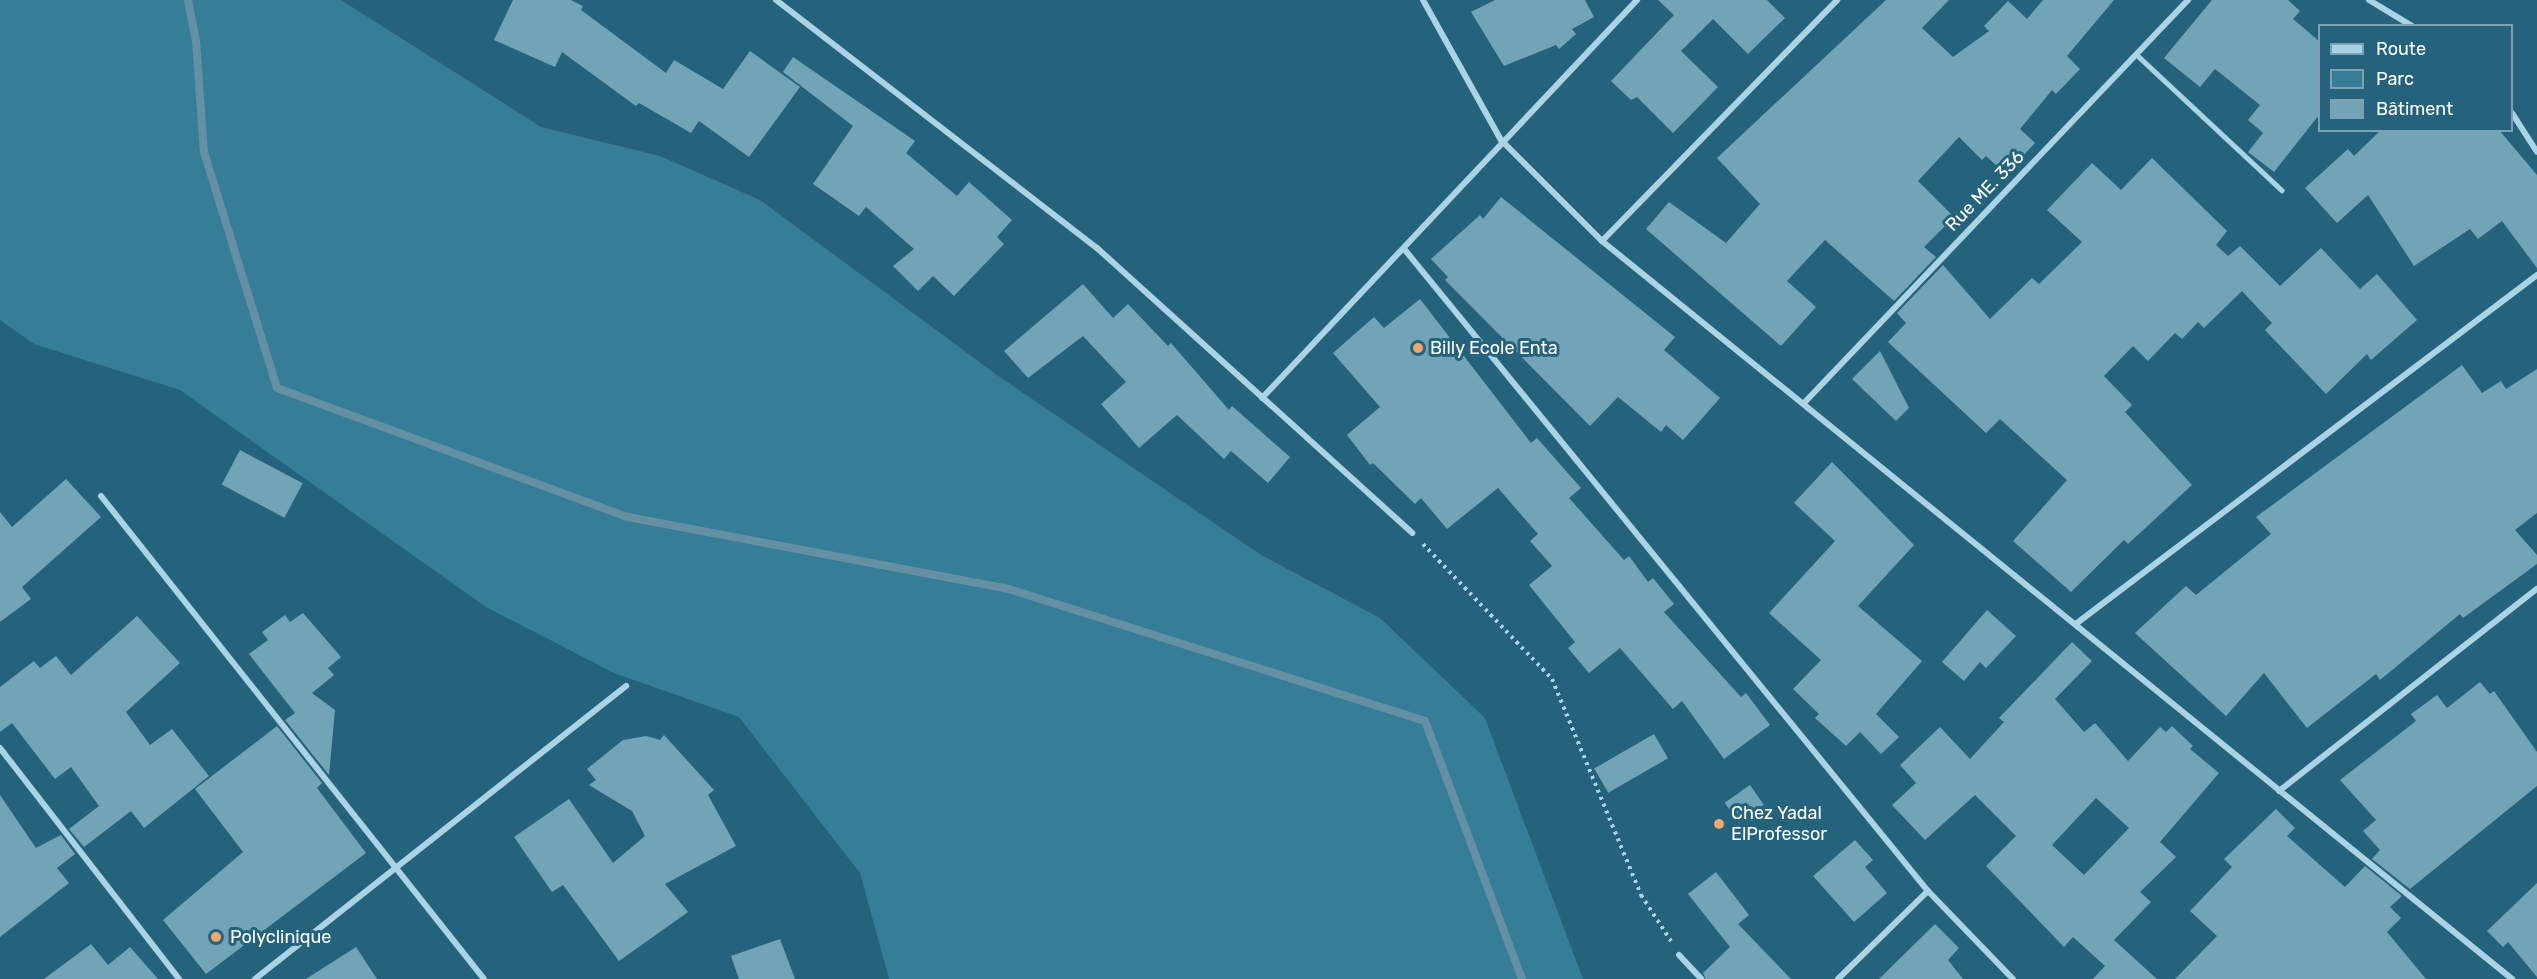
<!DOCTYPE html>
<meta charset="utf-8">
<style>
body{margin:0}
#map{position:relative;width:2537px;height:979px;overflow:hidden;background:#25637c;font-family:Rubik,sans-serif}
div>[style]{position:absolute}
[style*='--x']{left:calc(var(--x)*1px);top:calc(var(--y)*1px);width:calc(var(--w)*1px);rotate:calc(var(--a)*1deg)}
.green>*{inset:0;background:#367d98}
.stream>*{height:8px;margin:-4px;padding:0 4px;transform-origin:4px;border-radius:4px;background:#6590a3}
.building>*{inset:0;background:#72a4b8;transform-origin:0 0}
.path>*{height:4px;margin-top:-2px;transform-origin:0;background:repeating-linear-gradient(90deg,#aad4e5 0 3px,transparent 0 7.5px)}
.service>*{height:4.5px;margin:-2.25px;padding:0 2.25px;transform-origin:2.25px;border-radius:2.25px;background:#aad4e5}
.minor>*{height:6px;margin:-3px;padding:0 3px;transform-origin:3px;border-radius:3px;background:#aad4e5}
.dots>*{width:16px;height:16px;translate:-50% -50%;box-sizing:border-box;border:3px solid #25637c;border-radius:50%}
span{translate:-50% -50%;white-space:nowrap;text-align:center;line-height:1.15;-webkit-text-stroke:6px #25637c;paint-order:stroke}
.street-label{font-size:18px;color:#fff}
.poi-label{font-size:18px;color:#fff}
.left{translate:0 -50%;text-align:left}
.legend{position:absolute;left:2318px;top:24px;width:195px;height:108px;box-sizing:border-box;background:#25637c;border:2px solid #7ca1b0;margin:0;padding:8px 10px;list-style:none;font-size:18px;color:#fff}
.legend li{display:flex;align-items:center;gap:12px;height:30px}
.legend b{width:30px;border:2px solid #7ca1b0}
</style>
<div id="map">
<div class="green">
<div style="clip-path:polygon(0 0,341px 0,541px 127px,660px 156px,760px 200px,997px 375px,1261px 555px,1380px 618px,1485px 718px,1583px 979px,889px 979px,860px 873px,739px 717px,614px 673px,486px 607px,180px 390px,34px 344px,0 320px)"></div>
</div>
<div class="stream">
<div style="--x:188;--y:0;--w:42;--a:79"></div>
<div style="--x:196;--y:41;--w:111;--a:85.9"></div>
<div style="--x:204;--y:152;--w:247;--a:72.8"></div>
<div style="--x:277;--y:388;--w:374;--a:20.2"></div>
<div style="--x:628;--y:517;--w:388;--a:10.7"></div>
<div style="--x:1009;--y:589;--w:436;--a:17.6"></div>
<div style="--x:1425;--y:721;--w:276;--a:69.4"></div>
</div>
<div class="building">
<div style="clip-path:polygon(513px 0,571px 0,583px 6px,581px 10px,666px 73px,674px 60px,723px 89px,750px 51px,800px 87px,749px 157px,699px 121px,691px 133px,639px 103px,636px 106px,562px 52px,555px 67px,494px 40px)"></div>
<div style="clip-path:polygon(1495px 0,1585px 0,1594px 17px,1572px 29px,1576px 34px,1559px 49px,1556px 45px,1504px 66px,1471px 12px)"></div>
<div style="clip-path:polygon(1658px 0,1767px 0,1785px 18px,1748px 54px,1713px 19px,1681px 51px,1718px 87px,1673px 133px,1637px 97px,1631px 100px,1611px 81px,1674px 15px)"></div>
<div style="clip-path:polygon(1886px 0,1949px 0,1922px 28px,1953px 57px,1989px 31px,1984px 26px,2008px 1px,2027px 19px,2043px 0,2114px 0,2067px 56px,2080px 69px,2056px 94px,2052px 90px,2020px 129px,2035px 143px,2010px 170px,2003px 163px,1998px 167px,1986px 156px,1982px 160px,1959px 137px,1918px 181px,1954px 217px,1924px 247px,1936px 257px,1894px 301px,1825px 240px,1787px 281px,1816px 307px,1781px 346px,1646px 229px,1669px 202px,1726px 243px,1760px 204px,1717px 158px)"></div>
<div style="clip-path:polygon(2212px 0,2288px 0,2300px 11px,2293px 19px,2319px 41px,2319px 115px,2274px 172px,2248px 152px,2263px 133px,2248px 120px,2260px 105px,2215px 69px,2200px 87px,2164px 58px)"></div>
<div style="clip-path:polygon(793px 57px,915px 141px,906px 153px,957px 196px,969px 182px,1012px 220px,997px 237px,1004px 244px,954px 296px,933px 276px,918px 291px,893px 266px,914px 249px,866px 207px,859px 216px,813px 184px,853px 126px,783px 72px)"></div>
<div style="clip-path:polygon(2381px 130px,2499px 130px,2537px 175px,2537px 268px,2502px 221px,2478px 239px,2470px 229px,2414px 266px,2368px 195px,2337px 223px,2305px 188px,2348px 149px,2354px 156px)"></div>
<div style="clip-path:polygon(2152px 158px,2227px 231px,2216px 245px,2228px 256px,2240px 246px,2280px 286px,2321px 248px,2360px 289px,2377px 274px,2417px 320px,2371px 360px,2367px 354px,2326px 394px,2265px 330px,2272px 323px,2242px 291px,2204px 328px,2198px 322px,2182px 339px,2175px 333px,2148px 361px,2133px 346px,2104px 376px,2132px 405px,2125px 412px,2192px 485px,2128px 544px,2124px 540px,2071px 592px,2013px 541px,2067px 480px,2000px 419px,1986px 433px,1888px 342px,1906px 323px,1897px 313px,1943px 265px,1990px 319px,2032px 278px,2039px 284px,2082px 242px,2047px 210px,2092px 163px,2121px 190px)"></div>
<div style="clip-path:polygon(1501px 197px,1675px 337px,1664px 350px,1720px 398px,1683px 440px,1666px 425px,1661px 432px,1618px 397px,1590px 426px,1445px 280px,1448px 277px,1431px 259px,1480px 215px,1483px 219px)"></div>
<div style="clip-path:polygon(1083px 284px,1113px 318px,1128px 304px,1168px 346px,1171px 343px,1229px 410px,1232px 406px,1290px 457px,1268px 483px,1231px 451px,1224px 459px,1177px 415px,1139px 448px,1101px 404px,1126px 382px,1083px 336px,1028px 378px,1004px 351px)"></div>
<div style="clip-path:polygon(1420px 299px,1531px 443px,1537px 438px,1581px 488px,1569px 498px,1624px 560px,1629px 556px,1648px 582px,1653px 578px,1674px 604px,1664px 612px,1741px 697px,1746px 693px,1770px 725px,1724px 759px,1682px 701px,1673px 709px,1620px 648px,1589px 673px,1568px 648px,1575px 642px,1529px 585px,1552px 566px,1530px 541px,1538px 534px,1498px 488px,1447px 529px,1421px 498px,1415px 504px,1373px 463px,1370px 465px,1347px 435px,1380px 407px,1333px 353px,1374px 317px,1384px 328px)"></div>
<div style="clip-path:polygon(1880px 351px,1909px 408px,1896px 421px,1852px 379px)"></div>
<div style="clip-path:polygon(2462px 365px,2482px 393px,2501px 381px,2506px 389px,2537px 369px,2537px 513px,2515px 530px,2537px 555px,2537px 564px,2463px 618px,2460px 614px,2380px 680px,2376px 674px,2307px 728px,2264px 673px,2226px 716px,2135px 633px,2186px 586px,2196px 595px,2271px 534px,2256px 517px)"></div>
<div style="left:240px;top:450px;width:71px;height:39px;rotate:28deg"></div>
<div style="clip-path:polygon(1832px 462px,1914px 545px,1858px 606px,1922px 661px,1876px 714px,1899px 737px,1881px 754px,1860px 732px,1846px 746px,1815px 718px,1819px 714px,1793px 689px,1821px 660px,1769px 613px,1835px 541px,1794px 503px)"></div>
<div style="clip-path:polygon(66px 479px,101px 517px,22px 587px,31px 599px,0 622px,0 512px,12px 527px)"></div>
<div style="clip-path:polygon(1987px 610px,2016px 636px,1986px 668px,1980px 662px,1964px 681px,1942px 662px)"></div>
<div style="clip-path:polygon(303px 613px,341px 657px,328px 668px,334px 675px,312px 693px,335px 710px,329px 775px,285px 720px,295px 713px,249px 654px,268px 640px,262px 632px,285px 615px,290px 622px)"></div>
<div style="clip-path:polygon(137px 616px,180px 663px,126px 712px,150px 745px,172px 729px,209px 776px,144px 828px,131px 811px,84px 847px,69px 829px,99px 806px,71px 767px,55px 779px,12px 723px,0 732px,0 687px,34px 661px,40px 668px,56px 656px,71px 675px)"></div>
<div style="clip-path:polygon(evenodd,2072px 642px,2092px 661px,2055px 699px,2084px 732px,2095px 723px,2128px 761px,2160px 727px,2166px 732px,2172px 726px,2193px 746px,2190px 749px,2219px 773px,2160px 842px,2176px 857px,2140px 892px,2151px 902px,2114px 940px,2157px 979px,2093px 979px,2105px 966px,2073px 937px,2064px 947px,1986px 866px,2016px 836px,1975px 795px,1925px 840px,1892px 805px,1916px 783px,1900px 765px,1940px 727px,1970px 759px,2004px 722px,1999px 718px,2072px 642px,2096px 798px,2129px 828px,2084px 875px,2052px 845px,2096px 798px)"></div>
<div style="clip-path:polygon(2480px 682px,2490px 694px,2494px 691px,2537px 752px,2537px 786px,2410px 889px,2372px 859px,2380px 850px,2363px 831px,2376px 820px,2340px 780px,2416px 721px,2411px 714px,2437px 695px,2447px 708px)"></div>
<div style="clip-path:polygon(277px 726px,322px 783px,317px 788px,366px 853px,206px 974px,163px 920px,243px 852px,195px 789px)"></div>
<div style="left:1654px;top:734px;width:28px;height:69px;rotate:60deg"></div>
<div style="clip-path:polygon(664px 735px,714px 790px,708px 795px,736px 846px,665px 884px,688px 912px,619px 961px,563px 885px,552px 892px,514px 837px,569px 799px,613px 863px,645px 836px,632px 811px,589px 785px,596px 780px,587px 769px,623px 740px,646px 736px,660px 740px)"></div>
<div style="left:1750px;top:785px;width:24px;height:31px;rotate:55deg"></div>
<div style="clip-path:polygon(0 795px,36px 848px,61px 835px,75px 854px,57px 868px,69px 883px,0 937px)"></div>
<div style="clip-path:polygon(2276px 809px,2295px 828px,2287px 836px,2345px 887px,2365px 866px,2402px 896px,2390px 907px,2401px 918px,2387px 932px,2426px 979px,2175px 979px,2217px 936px,2190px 911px,2232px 867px,2224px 859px)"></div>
<div style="clip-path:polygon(1855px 840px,1873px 860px,1865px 867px,1887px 893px,1854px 922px,1813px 876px)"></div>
<div style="clip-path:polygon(1716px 872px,1749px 915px,1738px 924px,1791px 979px,1706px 979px,1703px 973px,1730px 947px,1688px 894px)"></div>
<div style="clip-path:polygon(2537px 883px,2537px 977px,2508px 942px,2503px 947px,2487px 931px)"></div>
<div style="clip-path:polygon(1935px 924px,1959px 948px,1948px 960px,1963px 979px,1879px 979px)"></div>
<div style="clip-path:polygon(780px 939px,795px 979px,739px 979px,731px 956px)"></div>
<div style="clip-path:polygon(91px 944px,108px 965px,130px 947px,158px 979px,44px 979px)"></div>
<div style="clip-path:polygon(356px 947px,377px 979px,306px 979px)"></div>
</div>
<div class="path">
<div style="--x:1423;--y:544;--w:187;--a:46.3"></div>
<div style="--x:1552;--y:679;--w:234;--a:67.6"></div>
<div style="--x:1641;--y:895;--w:55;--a:56.9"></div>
</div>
<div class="service">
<div style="--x:2137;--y:55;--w:198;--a:43"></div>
</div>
<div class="minor">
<div style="--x:776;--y:0;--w:406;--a:37.7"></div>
<div style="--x:1097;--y:248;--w:425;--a:42.1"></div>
<div style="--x:1423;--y:0;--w:160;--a:60.9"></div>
<div style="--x:1501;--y:140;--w:143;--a:45"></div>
<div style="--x:1602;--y:241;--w:1172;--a:39.04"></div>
<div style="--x:2369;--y:0;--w:50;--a:31.2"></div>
<div style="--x:2512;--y:113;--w:46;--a:57.3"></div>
<div style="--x:1602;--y:241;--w:337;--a:-45.7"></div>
<div style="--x:1405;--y:250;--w:827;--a:50.79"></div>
<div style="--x:1928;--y:891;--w:122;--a:46"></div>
<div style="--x:1262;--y:398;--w:547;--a:-46.7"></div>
<div style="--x:1804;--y:403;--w:557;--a:-46.38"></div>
<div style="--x:101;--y:496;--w:616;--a:51.59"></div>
<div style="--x:2077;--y:623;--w:577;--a:-37.11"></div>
<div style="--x:0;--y:748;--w:292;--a:52.2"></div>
<div style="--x:2279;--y:791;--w:328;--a:-38.1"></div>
<div style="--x:1679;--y:955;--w:33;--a:47"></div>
<div style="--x:255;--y:979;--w:473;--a:-38.3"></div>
<div style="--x:1838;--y:979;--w:126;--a:-44.4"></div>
</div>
<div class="dots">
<div style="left:1418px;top:348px;background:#eea76f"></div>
<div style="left:1719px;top:824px;background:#eea76f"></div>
<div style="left:216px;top:937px;background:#eea76f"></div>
</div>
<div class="street-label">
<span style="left:1985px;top:191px;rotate:-46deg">Rue ME. 336</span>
</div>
<div class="poi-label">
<span class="left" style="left:1430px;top:348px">Billy Ecole Enta</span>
<span class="left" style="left:1731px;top:824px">Chez Yadal<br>ElProfessor</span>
<span class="left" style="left:230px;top:937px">Polyclinique</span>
</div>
<ul class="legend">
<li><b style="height:8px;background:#aad4e5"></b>Route</li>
<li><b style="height:16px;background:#367d98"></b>Parc</li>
<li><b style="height:16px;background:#72a4b8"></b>Bâtiment</li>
</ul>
</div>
